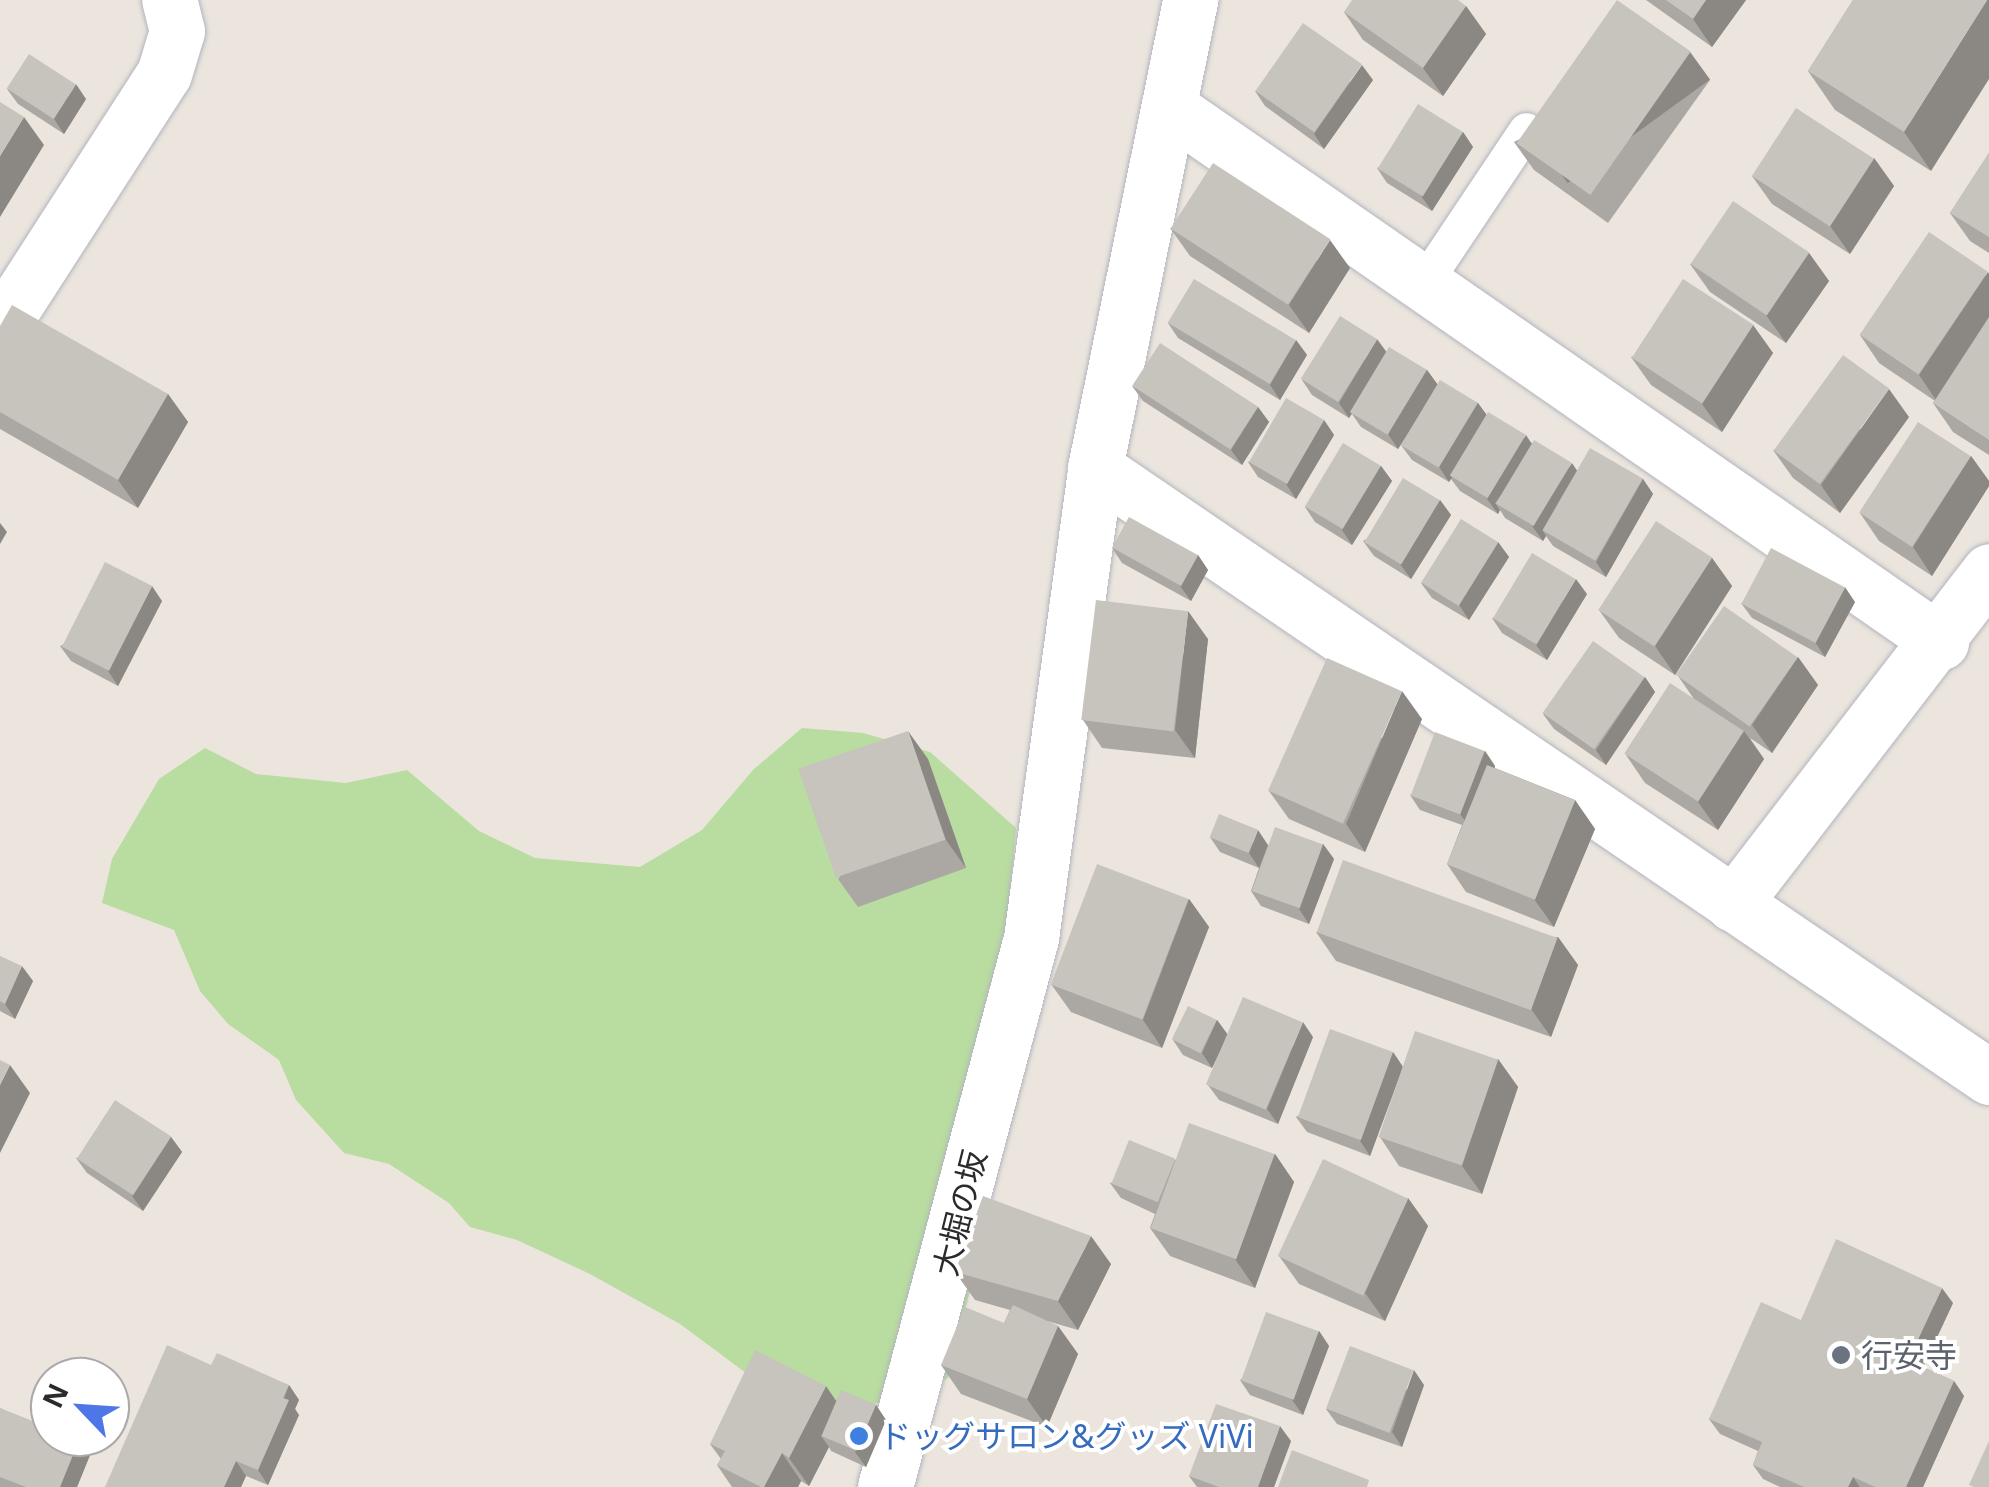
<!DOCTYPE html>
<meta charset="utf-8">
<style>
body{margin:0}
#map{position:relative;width:1989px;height:1487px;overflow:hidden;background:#ebe5de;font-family:"Noto Sans","Noto Sans JP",sans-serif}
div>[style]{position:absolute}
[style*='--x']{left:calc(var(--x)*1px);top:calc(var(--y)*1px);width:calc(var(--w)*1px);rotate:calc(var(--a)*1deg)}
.green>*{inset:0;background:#b9dca0}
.roads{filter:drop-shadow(0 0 2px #b2b5bd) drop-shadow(0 0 2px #b2b5bd)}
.lane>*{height:35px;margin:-17.5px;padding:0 17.5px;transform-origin:17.5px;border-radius:17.5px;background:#fff}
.street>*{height:55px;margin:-27.5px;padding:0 27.5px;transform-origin:27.5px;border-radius:27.5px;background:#fff}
.wall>*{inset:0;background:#aba8a3}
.shaded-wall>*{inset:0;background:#8b8884;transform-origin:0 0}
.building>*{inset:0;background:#c7c3bd;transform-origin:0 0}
.dots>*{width:28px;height:28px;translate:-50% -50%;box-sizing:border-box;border:5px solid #fff;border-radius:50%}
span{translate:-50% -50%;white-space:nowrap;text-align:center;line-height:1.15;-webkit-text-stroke:8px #fff;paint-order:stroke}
.street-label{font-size:32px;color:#2b2b2b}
.worship-label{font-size:32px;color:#5b616d}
.left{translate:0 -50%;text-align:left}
.shop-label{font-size:32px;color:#366cbe}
.north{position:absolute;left:30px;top:1357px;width:100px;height:100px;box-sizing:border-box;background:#fff;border:2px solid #aaa;border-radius:50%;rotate:295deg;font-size:28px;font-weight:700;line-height:40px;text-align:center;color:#2b2b2b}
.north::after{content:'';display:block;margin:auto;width:35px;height:45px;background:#4f76e7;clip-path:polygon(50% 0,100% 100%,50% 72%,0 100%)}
</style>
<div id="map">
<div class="green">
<div style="clip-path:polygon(802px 728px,863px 733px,930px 752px,1016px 828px,975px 1271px,948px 1378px,911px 1395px,857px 1408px,746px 1373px,680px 1324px,590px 1274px,517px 1240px,470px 1227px,449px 1203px,389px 1164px,344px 1153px,296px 1100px,279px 1060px,228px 1024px,200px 991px,174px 930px,102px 903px,112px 859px,159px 779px,205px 748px,256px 774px,346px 783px,407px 770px,479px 831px,535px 858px,640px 867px,702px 830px,753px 770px)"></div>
</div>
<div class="roads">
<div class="lane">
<div style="--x:1423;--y:284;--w:185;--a:-56.2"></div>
</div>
<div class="street">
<div style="--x:1170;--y:108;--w:938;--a:34.71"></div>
<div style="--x:0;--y:328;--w:302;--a:-57.2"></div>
<div style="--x:164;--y:74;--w:45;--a:-73.2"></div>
<div style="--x:177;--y:31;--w:32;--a:-104"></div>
<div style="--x:1095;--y:468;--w:1082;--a:34.26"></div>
<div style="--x:1733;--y:904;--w:420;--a:-52.4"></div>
<div style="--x:885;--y:1487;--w:568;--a:-75.11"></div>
<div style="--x:1031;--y:938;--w:474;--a:-82.2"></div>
<div style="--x:1095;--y:468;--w:478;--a:-78.5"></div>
</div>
</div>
<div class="wall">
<div style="clip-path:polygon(1646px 0,1746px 0,1712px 47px)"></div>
<div style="clip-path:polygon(1853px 0,1931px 171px,1835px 110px,1808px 71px)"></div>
<div style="clip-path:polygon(1466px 6px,1486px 34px,1443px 96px,1363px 40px,1344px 12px)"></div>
<div style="clip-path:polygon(1690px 52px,1710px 80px,1608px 223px,1534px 170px,1514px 142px)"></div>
<div style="clip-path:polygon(1373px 80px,1324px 149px,1265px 106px,1255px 91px)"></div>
<div style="clip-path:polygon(7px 89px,86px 99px,64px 134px,18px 104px)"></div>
<div style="clip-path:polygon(1463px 132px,1473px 147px,1432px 211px,1387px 183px,1377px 168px)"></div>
<div style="clip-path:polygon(1989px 153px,1989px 253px,1970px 241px,1950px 213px)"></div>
<div style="clip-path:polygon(1874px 158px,1894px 186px,1850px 254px,1772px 204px,1752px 176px)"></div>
<div style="clip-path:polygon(1170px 228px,1350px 268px,1309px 333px,1190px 256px)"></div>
<div style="clip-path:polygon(1809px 253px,1829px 281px,1786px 343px,1710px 292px,1690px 264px)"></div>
<div style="clip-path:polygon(1989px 274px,1989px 455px,1953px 432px,1933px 403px,1935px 401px,1879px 363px,1860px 335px)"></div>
<div style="clip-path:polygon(1168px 323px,1296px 340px,1307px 355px,1280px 400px,1178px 338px)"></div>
<div style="clip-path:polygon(1753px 325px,1773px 353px,1722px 432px,1651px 385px,1631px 357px)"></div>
<div style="clip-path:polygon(0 326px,168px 394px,188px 422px,138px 508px,0 429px)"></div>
<div style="clip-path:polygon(1386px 352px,1427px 370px,1437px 384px,1478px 403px,1486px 415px,1577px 471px,1643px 479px,1653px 494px,1606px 577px,1553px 546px,1546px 536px,1543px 541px,1505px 518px,1500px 510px,1498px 514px,1460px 491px,1451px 479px,1449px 482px,1412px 460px,1401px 445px,1407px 435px,1398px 449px,1361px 427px,1352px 414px,1349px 418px,1312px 395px,1302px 380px)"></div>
<div style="clip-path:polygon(1132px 386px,1258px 407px,1269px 422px,1242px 465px,1143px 401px)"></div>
<div style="clip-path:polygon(1909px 417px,1840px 513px,1793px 478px,1773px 450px)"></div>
<div style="clip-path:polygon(1324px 420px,1334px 435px,1296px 499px,1258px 477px,1248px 462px)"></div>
<div style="clip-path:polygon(1971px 456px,1989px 481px,1989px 486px,1932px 576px,1879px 541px,1860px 513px)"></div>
<div style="clip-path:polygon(1381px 466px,1392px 481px,1352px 545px,1315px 522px,1305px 507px)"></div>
<div style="clip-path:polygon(1440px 500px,1451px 515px,1411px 579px,1374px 556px,1363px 541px)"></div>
<div style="clip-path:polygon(1498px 542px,1509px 557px,1469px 620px,1432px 598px,1421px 583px)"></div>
<div style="clip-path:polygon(1112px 548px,1198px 555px,1208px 570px,1191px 601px,1122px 563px)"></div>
<div style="clip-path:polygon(1712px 558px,1732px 586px,1675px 675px,1619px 638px,1599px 610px)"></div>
<div style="clip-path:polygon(1587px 594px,1547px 660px,1502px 633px,1492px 618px)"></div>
<div style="clip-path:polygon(162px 601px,118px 686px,71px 661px,60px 646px)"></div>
<div style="clip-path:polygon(1855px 602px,1825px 657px,1752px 618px,1741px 603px)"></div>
<div style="clip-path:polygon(1208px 639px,1195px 758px,1102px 748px,1083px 720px)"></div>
<div style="clip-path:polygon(1798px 657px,1818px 685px,1772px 753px,1750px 738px,1764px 759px,1718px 830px,1645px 783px,1626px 755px,1694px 699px,1678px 676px)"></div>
<div style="clip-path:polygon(1645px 677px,1655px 692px,1606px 765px,1554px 729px,1543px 714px)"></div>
<div style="clip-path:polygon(1422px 719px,1365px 852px,1289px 819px,1269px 791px)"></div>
<div style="clip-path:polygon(1485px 751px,1495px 766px,1495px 768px,1575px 800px,1595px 829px,1554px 927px,1466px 892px,1447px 864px,1462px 825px,1420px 810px,1410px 795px)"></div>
<div style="clip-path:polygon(928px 759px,966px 868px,858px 907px,838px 879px)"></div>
<div style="clip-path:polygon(1210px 837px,1268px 845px,1323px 844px,1334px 859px,1309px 924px,1261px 906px,1251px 891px,1259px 868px,1220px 852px)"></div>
<div style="clip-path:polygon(1189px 899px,1209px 927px,1162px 1048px,1071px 1012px,1051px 984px)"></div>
<div style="clip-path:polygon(1316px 932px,1558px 937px,1578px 965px,1551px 1037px,1336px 961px)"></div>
<div style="clip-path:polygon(0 956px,33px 981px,15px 1019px,0 1011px)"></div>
<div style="clip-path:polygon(1217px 1020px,1228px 1035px,1212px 1068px,1183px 1055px,1173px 1040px)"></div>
<div style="clip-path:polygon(1313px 1037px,1278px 1124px,1219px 1100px,1208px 1085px)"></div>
<div style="clip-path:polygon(1393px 1052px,1403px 1067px,1370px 1156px,1307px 1132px,1296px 1117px)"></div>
<div style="clip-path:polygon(1498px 1059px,1518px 1087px,1482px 1194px,1399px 1166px,1380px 1137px)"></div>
<div style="clip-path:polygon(171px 1137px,182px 1152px,143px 1211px,87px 1173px,76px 1158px)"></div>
<div style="clip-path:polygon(1275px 1154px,1294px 1182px,1255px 1288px,1170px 1256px,1150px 1228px,1155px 1214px,1121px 1198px,1110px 1183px,1175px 1160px)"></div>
<div style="clip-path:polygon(1408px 1198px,1428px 1226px,1385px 1321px,1299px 1284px,1279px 1256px)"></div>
<div style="clip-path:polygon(1111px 1264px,1078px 1330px,1047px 1321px,1058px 1326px,1078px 1354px,1047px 1427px,961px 1394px,941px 1365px,1004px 1323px,1010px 1310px,975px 1300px,955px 1272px)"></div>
<div style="clip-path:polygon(1953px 1303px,1923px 1367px,1954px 1381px,1964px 1396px,1923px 1487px,1780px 1487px,1763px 1479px,1753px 1465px,1758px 1451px,1720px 1434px,1709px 1419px,1801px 1320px)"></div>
<div style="clip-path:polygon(1319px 1331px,1329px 1346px,1303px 1415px,1250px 1395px,1240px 1380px)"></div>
<div style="clip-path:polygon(289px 1385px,299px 1400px,295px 1409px,299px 1415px,268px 1485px,246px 1476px,241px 1487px,105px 1487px)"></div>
<div style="clip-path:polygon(1424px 1385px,1402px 1447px,1337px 1424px,1326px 1409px)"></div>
<div style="clip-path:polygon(836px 1400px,876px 1405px,886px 1420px,866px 1467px,831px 1451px,829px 1447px,809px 1486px,801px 1481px,798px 1487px,732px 1487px,717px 1465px,721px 1459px,710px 1444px)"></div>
<div style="clip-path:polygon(0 1408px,90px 1455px,77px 1487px,0 1487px)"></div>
<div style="clip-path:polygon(1291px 1441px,1274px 1487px,1197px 1487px,1189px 1476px)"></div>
</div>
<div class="shaded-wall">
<div style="clip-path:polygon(1706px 0,1746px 0,1712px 47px,1693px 19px)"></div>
<div style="clip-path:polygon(1987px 0,1989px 0,1989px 79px,1931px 171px,1904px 132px)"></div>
<div style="clip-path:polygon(1466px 6px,1486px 34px,1443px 96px,1423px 68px)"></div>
<div style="left:1690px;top:52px;width:34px;height:176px;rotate:54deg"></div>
<div style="clip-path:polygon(1362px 65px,1373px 80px,1324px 149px,1314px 134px)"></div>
<div style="clip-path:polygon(76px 84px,86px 99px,64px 134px,54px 119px)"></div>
<div style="clip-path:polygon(24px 117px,44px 145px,0 217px,0 156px)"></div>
<div style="clip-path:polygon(1463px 132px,1473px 147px,1432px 211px,1421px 196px)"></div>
<div style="clip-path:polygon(1874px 158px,1894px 186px,1850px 254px,1830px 226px)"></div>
<div style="clip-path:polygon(1330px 240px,1350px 268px,1309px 333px,1289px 305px)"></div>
<div style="clip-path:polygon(1809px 253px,1829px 281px,1786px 343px,1766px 315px)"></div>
<div style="clip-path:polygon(1988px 272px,1989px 274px,1989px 327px,1938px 403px,1919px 375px)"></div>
<div style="clip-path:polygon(1753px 325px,1773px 353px,1722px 432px,1702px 404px)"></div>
<div style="clip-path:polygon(1377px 339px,1388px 354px,1349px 418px,1339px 403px)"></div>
<div style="clip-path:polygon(1296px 340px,1307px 355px,1280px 400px,1270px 385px)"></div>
<div style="clip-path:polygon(1427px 370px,1438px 385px,1398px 449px,1388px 434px)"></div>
<div style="clip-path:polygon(1889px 389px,1909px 417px,1840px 513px,1821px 485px)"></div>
<div style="clip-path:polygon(168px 394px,188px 422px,138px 508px,118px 480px)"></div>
<div style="clip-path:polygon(1478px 403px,1489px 418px,1449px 482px,1439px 467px)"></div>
<div style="clip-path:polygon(1258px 407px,1269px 422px,1242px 465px,1231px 450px)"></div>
<div style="clip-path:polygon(1324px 420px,1334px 435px,1296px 499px,1286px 484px)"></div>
<div style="clip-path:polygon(1526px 435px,1536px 450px,1495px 503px,1500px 510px,1498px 514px,1487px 499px)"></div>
<div style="clip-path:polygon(1971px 456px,1989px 481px,1989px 486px,1932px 576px,1913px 547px)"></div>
<div style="clip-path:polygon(1572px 463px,1582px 478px,1543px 531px,1546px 536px,1543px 541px,1532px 526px)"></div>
<div style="clip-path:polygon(1381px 466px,1392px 481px,1352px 545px,1342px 530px)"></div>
<div style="clip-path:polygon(1643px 479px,1653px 494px,1606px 577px,1596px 562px)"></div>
<div style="clip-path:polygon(1440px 500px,1451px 515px,1411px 579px,1400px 564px)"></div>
<div style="clip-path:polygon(0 523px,7px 532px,0 544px)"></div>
<div style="clip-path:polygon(1498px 542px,1509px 557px,1469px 620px,1459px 605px)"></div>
<div style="clip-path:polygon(1198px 555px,1208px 570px,1191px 601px,1180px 586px)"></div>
<div style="clip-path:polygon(1712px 558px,1732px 586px,1675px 675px,1655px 646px)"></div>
<div style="clip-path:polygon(1576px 579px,1587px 594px,1547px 660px,1536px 645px)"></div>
<div style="clip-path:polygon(152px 586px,162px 601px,118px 686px,108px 671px)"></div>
<div style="clip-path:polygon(1845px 587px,1855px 602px,1825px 657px,1815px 642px)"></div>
<div style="clip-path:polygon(1188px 611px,1208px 639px,1195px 758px,1175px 730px)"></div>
<div style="clip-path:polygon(1798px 657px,1818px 685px,1772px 753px,1752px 725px)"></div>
<div style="clip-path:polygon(1645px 677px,1655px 692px,1606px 765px,1596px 750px)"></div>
<div style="clip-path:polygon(1402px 691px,1422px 719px,1365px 852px,1346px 824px)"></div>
<div style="clip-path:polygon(908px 731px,928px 759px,966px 868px,946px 840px)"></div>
<div style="clip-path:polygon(1744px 731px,1764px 759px,1718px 830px,1698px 802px)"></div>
<div style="clip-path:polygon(1485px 751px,1495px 766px,1471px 829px,1460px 814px)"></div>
<div style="clip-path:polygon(1575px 800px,1595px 829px,1554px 927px,1534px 899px)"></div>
<div style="clip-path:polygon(1258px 830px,1268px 845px,1259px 868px,1249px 853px)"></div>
<div style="clip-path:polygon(1323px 844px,1334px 859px,1309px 924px,1299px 909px)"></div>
<div style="clip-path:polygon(1189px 899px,1209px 927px,1162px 1048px,1143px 1020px)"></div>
<div style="clip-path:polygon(1558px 937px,1578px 965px,1551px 1037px,1531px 1009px)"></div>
<div style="clip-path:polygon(22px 966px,33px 981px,15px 1019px,5px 1004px)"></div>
<div style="clip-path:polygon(1217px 1020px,1228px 1035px,1212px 1068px,1202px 1053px)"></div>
<div style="clip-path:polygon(1303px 1022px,1313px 1037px,1278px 1124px,1267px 1109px)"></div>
<div style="clip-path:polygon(1393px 1052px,1403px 1067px,1370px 1156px,1360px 1141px)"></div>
<div style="clip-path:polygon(1498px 1059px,1518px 1087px,1482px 1194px,1462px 1166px)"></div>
<div style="clip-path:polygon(10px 1065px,30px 1093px,0 1153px,0 1085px)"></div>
<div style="clip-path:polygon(171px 1137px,182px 1152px,143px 1211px,132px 1196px)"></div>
<div style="clip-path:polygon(1275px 1154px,1294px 1182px,1255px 1288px,1235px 1259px)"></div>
<div style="clip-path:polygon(1408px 1198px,1428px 1226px,1385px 1321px,1365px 1293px)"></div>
<div style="clip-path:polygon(1091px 1236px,1111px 1264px,1078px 1330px,1058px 1301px)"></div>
<div style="clip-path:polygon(1942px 1288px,1953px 1303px,1919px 1376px,1908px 1361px)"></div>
<div style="clip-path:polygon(1058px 1326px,1078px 1354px,1047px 1427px,1027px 1399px)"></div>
<div style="clip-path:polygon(1319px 1331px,1329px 1346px,1303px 1415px,1292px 1400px)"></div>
<div style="clip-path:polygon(1414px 1370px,1424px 1385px,1402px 1447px,1392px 1432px)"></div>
<div style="clip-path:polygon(1954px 1381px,1964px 1396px,1923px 1487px,1906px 1487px)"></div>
<div style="clip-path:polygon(289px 1385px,299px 1400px,295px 1409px,299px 1415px,268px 1485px,258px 1470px)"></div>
<div style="clip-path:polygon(826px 1386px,845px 1414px,821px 1436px,829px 1447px,809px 1486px,789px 1458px)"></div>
<div style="clip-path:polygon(876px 1405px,886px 1420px,866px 1467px,855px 1452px)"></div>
<div style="clip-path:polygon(1280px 1426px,1291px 1441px,1274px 1487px,1258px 1487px)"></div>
<div style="clip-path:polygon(79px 1440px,90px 1455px,77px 1487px,60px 1487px)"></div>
<div style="clip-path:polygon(782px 1453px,801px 1481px,798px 1487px,764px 1487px)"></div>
<div style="clip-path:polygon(236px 1461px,246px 1476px,241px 1487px,224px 1487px)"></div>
<div style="clip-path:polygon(1853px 1477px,1860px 1487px,1848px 1487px)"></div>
</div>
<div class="building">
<div style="clip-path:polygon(1352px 0,1458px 0,1466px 6px,1423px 68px,1344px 12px)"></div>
<div style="left:1617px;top:0;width:90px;height:175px;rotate:35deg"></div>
<div style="clip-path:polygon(1666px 0,1706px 0,1693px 19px)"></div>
<div style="clip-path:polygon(1853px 0,1987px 0,1904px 132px,1808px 71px)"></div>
<div style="left:1303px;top:23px;width:72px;height:83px;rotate:35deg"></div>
<div style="left:29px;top:54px;width:56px;height:41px;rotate:33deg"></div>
<div style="clip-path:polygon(0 102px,24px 117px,0 156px)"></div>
<div style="left:1418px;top:104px;width:53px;height:76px;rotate:32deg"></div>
<div style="left:1796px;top:108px;width:93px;height:81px;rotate:33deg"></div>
<div style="clip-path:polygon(1989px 153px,1989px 237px,1950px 213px)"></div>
<div style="left:1213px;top:163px;width:140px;height:78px;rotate:33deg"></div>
<div style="left:1733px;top:201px;width:92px;height:76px;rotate:34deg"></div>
<div style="left:1929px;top:232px;width:71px;height:124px;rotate:34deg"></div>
<div style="left:1194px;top:279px;width:119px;height:51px;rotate:31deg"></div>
<div style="left:1683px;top:279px;width:84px;height:94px;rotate:33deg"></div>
<div style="clip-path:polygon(12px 305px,168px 394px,118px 480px,0 412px,0 326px)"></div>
<div style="left:1340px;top:316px;width:44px;height:74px;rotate:32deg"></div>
<div style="clip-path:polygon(1989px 317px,1989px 440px,1933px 403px)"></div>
<div style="left:1160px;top:343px;width:117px;height:51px;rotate:33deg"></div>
<div style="left:1389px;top:347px;width:44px;height:76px;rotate:31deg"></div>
<div style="left:1843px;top:355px;width:57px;height:118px;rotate:36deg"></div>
<div style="left:1440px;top:380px;width:44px;height:76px;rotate:31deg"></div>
<div style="left:1286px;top:398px;width:44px;height:74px;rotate:30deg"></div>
<div style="left:1488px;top:412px;width:44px;height:74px;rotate:31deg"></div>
<div style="left:1918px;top:422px;width:63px;height:108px;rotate:33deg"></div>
<div style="left:1534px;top:440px;width:44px;height:74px;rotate:31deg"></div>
<div style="left:1343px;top:443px;width:44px;height:74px;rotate:31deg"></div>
<div style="left:1590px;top:448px;width:61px;height:95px;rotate:30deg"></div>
<div style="left:1403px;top:478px;width:43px;height:75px;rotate:31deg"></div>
<div style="left:1129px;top:517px;width:79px;height:35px;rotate:29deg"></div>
<div style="left:1461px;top:519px;width:44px;height:75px;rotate:32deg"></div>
<div style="left:1656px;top:521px;width:67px;height:106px;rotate:33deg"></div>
<div style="left:1771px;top:548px;width:84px;height:63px;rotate:28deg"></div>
<div style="left:1532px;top:553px;width:51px;height:76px;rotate:31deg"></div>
<div style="left:105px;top:562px;width:53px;height:95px;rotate:27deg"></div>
<div style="left:1096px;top:600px;width:93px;height:121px;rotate:7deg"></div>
<div style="left:1724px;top:606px;width:90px;height:84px;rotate:35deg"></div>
<div style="left:1593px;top:641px;width:63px;height:88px;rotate:35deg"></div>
<div style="left:1327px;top:658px;width:82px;height:145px;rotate:24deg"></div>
<div style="left:1670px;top:683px;width:88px;height:84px;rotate:33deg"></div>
<div style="left:908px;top:731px;width:115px;height:116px;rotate:71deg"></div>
<div style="left:1435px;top:732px;width:53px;height:68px;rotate:21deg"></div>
<div style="left:1487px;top:765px;width:95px;height:107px;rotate:22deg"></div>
<div style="left:1219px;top:814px;width:42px;height:25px;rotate:22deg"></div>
<div style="left:1275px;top:827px;width:51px;height:68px;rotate:20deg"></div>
<div style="left:1343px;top:860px;width:228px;height:77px;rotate:20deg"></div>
<div style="left:1097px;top:864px;width:98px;height:129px;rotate:21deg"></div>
<div style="clip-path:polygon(0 956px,22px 966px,5px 1004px,0 1001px)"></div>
<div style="left:1243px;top:997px;width:65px;height:95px;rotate:23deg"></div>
<div style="left:1188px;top:1006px;width:32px;height:37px;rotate:26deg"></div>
<div style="left:1330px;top:1029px;width:67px;height:94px;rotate:20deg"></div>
<div style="left:1415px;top:1031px;width:88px;height:112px;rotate:19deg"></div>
<div style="clip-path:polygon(0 1060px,10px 1065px,0 1085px)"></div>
<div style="left:115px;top:1100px;width:67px;height:70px;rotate:33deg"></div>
<div style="left:1189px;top:1123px;width:91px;height:112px;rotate:20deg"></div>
<div style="left:1129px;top:1140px;width:50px;height:47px;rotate:22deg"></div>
<div style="left:1323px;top:1159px;width:94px;height:107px;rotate:25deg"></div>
<div style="clip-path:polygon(983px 1196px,1091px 1236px,1058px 1301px,955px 1272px)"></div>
<div style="clip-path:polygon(1836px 1239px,1942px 1288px,1908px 1361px,1954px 1381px,1906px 1487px,1875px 1487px,1853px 1477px,1848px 1487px,1804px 1487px,1753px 1465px,1762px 1442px,1709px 1419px,1761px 1302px,1801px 1320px)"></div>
<div style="clip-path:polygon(1013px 1305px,1058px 1326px,1027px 1399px,941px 1365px,965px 1307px,1004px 1323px)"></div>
<div style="left:1266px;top:1312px;width:56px;height:73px;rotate:20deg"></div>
<div style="clip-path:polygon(167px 1345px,211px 1365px,217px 1353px,289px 1385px,283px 1398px,289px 1400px,258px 1470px,236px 1461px,224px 1487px,105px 1487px)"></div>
<div style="left:1350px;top:1346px;width:68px;height:67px;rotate:21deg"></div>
<div style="clip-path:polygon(755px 1350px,826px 1386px,789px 1458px,782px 1453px,764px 1487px,761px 1487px,717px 1465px,725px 1451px,710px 1444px)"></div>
<div style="left:841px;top:1390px;width:38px;height:50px;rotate:23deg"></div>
<div style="clip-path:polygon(1216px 1404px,1280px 1426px,1258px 1487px,1219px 1487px,1189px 1476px)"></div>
<div style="clip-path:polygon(0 1408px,50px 1428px,50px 1437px,72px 1437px,79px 1440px,60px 1487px,26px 1487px,0 1477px)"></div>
<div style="clip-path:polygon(1989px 1441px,1989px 1487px,1974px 1487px,1969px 1485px)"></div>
<div style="clip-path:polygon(1292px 1450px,1369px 1480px,1367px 1487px,1278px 1487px)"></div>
</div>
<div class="dots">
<div style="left:1841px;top:1355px;background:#6b7280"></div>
<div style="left:859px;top:1436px;background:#3f7fe0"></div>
</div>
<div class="street-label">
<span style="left:960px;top:1213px;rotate:-76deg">大堀の坂</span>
</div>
<div class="worship-label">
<span class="left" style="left:1861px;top:1355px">行安寺</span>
</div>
<div class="shop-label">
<span class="left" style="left:879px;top:1436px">ドッグサロン&amp;グッズ ViVi</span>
</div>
<div class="north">N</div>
</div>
